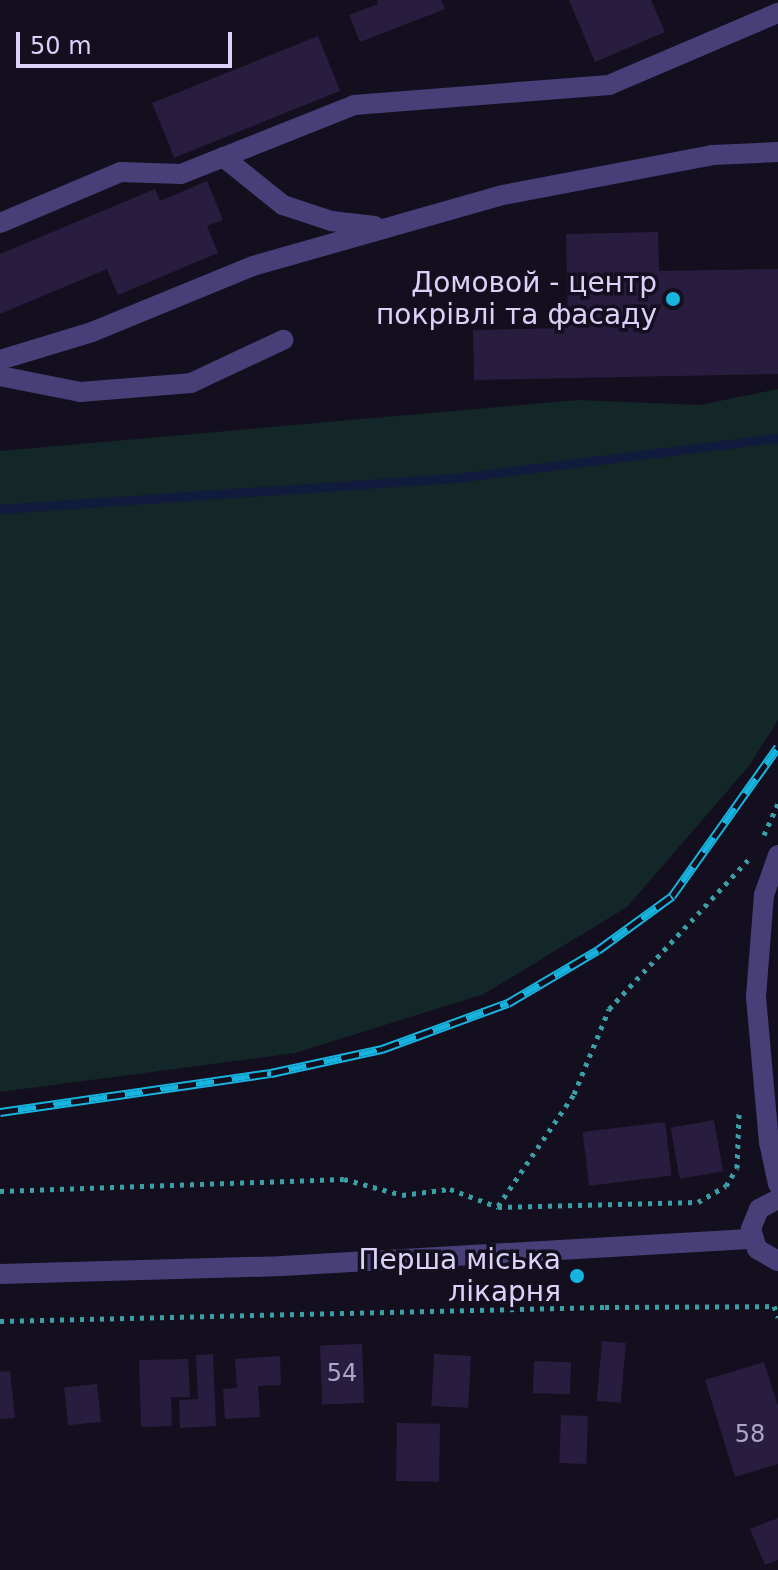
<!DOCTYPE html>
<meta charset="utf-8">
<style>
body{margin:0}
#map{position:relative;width:778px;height:1570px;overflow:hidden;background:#140f1f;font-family:"DejaVu Sans",sans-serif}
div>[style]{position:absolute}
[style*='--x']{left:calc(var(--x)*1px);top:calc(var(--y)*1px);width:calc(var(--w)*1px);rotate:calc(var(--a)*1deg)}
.green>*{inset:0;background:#132628}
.stream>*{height:9px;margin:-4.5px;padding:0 4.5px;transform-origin:4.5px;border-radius:4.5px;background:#101b3d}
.building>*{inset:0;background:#281d3e;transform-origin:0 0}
.path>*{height:5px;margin-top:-2.5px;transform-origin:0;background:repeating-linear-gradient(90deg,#3a9fa6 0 4px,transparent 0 10px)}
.minor>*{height:20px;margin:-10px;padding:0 10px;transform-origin:10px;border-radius:10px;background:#483f79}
.rail>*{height:9px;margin-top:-4.5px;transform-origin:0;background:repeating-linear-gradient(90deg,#140f1f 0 18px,#17b4e0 0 36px);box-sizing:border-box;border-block:2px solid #17b4e0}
.dots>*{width:22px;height:22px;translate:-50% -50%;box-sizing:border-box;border:4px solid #140f1f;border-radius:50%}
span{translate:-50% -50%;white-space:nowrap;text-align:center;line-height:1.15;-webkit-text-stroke:7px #140f1f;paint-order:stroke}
.number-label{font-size:24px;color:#aea5cb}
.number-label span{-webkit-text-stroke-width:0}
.poi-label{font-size:28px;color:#dbd2fa}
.right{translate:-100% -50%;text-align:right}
.scale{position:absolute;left:16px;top:32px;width:216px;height:36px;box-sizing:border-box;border:4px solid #dbd2fa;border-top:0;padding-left:10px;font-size:24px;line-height:28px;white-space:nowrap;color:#dbd2fa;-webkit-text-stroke:6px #140f1f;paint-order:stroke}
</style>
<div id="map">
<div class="green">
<div style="clip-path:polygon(778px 389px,778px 720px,749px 766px,627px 907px,484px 994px,295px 1053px,0 1092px,0 451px,578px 400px,700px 405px)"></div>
</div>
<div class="stream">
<div style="--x:0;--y:509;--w:465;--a:-3.9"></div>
<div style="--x:464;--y:477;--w:316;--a:-7.1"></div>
</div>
<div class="building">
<div style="clip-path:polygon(377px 0,441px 0,445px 9px,360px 42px,349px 15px,378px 4px)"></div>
<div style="clip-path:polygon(569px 0,651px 0,665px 32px,595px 62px)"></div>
<div style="left:318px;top:36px;width:59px;height:179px;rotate:68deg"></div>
<div style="clip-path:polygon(207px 181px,223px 220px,207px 226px,218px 253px,118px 295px,107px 269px,0 314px,0 254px,155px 189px,160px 201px)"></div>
<div style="clip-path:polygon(658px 232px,659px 271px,778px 269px,778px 374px,474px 380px,473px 330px,568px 328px,566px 234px)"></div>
<div style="left:714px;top:1120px;width:52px;height:44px;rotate:80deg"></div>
<div style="left:665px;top:1122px;width:54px;height:83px;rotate:83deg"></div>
<div style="left:602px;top:1341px;width:24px;height:60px;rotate:5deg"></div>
<div style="left:362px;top:1344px;width:59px;height:42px;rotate:88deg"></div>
<div style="clip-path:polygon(213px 1354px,216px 1426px,180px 1428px,179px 1400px,198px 1399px,196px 1355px)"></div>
<div style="left:434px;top:1354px;width:37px;height:52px;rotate:3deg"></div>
<div style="clip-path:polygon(280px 1356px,281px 1385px,258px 1386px,260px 1417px,225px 1419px,223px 1389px,237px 1388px,235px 1359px)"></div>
<div style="clip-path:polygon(188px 1359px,190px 1397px,171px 1397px,172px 1426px,141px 1427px,139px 1360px)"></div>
<div style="left:534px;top:1361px;width:37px;height:32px;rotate:2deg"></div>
<div style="clip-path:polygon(764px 1362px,778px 1406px,778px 1464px,735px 1477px,705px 1380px)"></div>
<div style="clip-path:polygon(10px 1371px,15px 1418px,0 1419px,0 1372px)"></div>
<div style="left:97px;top:1384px;width:38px;height:33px;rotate:84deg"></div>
<div style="left:561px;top:1415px;width:27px;height:48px;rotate:2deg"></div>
<div style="left:397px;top:1423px;width:43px;height:58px;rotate:1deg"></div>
<div style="clip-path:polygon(778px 1518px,778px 1560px,765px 1565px,750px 1529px)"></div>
</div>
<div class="path">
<div style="--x:764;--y:835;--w:35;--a:-66"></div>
<div style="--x:0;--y:1191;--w:344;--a:-2"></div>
<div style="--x:344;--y:1179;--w:60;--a:15.4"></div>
<div style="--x:402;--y:1195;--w:48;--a:-7.1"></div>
<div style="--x:450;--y:1189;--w:51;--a:20.6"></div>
<div style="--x:498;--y:1207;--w:200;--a:-1.4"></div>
<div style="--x:698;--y:1202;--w:32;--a:-30"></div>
<div style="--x:726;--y:1186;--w:21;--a:-59"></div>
<div style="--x:737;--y:1168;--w:55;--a:-87.9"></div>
<div style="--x:498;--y:1206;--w:135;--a:-55.8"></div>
<div style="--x:574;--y:1094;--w:92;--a:-67.6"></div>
<div style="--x:609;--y:1009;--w:207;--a:-47"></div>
<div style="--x:0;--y:1321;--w:605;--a:-1.33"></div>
<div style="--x:605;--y:1307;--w:169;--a:-0.3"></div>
<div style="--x:774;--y:1306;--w:12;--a:70"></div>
</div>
<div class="minor">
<div style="--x:223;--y:157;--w:77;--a:38.7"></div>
<div style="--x:283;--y:205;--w:51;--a:18.4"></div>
<div style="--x:331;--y:221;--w:44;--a:6.5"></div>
<div style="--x:0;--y:223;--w:131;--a:-22.9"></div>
<div style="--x:121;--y:172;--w:60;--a:1.9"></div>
<div style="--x:181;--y:174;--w:186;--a:-21.7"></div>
<div style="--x:354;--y:105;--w:256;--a:-4.5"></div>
<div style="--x:609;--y:85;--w:184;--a:-23.1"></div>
<div style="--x:0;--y:360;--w:96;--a:-16.9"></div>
<div style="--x:92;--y:332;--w:174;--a:-22.3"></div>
<div style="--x:253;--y:266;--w:260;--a:-15.9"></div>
<div style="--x:503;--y:195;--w:213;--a:-10.8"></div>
<div style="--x:712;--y:155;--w:66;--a:-2.6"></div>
<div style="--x:0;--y:376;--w:82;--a:11.3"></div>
<div style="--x:80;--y:392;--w:111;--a:-4.6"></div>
<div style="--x:191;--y:383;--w:102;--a:-25.1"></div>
<div style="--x:778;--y:855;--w:42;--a:109.3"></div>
<div style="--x:764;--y:895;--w:102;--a:94.5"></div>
<div style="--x:756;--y:997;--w:146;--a:84.9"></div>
<div style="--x:769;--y:1142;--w:43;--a:77.9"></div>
<div style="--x:778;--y:1199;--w:21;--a:152"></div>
<div style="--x:759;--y:1209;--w:22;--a:112"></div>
<div style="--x:751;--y:1229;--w:21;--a:73"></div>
<div style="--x:757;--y:1249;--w:24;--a:30"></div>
<div style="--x:0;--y:1274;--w:282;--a:-1.6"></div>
<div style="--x:282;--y:1266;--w:472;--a:-3.3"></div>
</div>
<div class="rail">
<div style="--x:0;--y:1112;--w:274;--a:-8.2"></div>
<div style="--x:271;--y:1073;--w:114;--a:-12.2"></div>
<div style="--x:382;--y:1049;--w:134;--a:-20.1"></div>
<div style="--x:508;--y:1003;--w:104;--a:-30.5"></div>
<div style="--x:598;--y:950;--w:92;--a:-36.1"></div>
<div style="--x:672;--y:896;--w:183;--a:-54.6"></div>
</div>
<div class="dots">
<div style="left:673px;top:299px;background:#17b4e0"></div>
<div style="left:577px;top:1276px;background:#17b4e0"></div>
</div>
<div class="number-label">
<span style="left:342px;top:1374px">54</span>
<span style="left:750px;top:1435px">58</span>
</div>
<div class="poi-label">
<span class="right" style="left:657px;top:299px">Домовой - центр<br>покрівлі та фасаду</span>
<span class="right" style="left:561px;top:1276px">Перша міська<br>лікарня</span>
</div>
<div class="scale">50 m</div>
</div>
